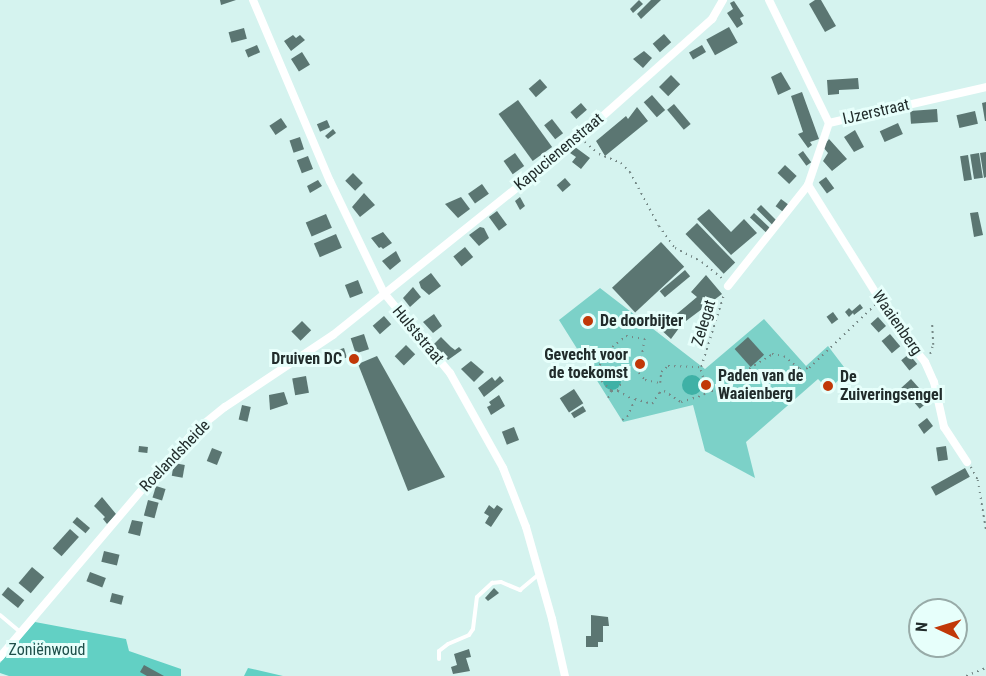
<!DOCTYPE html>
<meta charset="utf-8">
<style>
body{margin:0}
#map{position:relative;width:986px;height:676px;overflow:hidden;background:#d5f3ef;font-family:"Roboto Condensed",sans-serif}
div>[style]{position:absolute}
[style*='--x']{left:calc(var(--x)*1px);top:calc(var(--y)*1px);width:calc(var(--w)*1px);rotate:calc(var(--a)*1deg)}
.green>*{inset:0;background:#7cd1c8}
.forest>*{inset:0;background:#62d0c4}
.water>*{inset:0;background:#3fb1a6}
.round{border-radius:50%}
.building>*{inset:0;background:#5b7672;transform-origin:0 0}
.path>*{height:1.5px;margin-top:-0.75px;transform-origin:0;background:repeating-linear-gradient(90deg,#758886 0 1.5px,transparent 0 6px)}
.lane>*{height:4px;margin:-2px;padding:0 2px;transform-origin:2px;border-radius:2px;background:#fff}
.street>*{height:8px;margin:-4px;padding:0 4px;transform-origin:4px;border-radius:4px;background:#fff}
.dots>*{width:16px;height:16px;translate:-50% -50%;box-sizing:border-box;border:3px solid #e7fffb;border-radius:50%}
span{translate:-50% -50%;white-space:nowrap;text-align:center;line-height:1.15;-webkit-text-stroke:6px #e7fffb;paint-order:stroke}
.street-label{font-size:16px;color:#212c2b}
.poi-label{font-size:16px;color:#212c2b;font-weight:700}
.left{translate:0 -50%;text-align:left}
.right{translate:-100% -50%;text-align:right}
.park-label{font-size:16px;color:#1e4f4a}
.north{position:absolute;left:908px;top:598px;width:60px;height:60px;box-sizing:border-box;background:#e7fffb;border:2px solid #98aba8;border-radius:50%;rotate:274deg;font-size:16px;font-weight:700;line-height:24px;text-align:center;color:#212c2b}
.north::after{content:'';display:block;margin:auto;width:21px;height:27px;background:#c13808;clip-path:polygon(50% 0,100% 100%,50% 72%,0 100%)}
</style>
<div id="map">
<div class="green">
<div style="clip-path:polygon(600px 288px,705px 369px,764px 319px,806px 366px,828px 346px,847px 371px,829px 390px,818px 379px,746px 442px,755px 478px,705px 451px,693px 405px,623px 422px,559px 320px)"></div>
</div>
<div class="forest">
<div style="clip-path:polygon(35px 622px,126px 639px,129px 651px,181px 669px,181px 676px,9px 676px,0 673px,0 663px)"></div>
<div style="clip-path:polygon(248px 668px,283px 676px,244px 676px)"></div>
</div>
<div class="water">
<div class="round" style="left:603px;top:372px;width:18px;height:18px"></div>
<div class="round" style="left:682px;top:375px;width:20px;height:20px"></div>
</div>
<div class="building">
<div style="clip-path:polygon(220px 0,236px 0,221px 5px)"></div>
<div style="clip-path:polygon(639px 0,643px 4px,633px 13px,630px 9px)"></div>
<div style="clip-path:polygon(651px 0,661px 0,641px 19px,637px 14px)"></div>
<div style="clip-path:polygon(815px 0,821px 0,836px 26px,825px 32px,809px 4px)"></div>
<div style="clip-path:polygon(734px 1px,744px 16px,740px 18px,743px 24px,737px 28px,727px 13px,733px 9px,730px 3px)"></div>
<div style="left:729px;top:27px;width:18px;height:26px;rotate:61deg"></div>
<div style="left:244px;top:28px;width:11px;height:16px;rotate:75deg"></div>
<div style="left:664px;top:34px;width:11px;height:15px;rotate:49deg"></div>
<div style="clip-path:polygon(293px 35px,296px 38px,300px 35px,305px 40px,291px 51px,284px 41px)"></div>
<div style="left:257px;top:45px;width:8px;height:13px;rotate:67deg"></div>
<div style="left:702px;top:45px;width:8px;height:15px;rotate:60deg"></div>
<div style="clip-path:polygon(644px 51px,652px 58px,643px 68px,633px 59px)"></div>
<div style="left:302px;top:52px;width:15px;height:13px;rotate:58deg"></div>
<div style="clip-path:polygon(781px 72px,791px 89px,778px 95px,771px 77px)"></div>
<div style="left:671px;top:75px;width:13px;height:17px;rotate:45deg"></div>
<div style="clip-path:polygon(858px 78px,859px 89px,839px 90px,839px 94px,828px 95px,827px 80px)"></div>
<div style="left:540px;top:79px;width:11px;height:15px;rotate:49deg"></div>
<div style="clip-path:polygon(802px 92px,819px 139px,810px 142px,812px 145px,808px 148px,798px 134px,803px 132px,791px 96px)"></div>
<div style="left:652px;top:95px;width:20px;height:11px;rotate:49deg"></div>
<div style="left:518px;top:100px;width:58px;height:24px;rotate:54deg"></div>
<div style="clip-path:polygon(986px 102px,986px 121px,985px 121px,982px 103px)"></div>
<div style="left:581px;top:103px;width:9px;height:14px;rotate:49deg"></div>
<div style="left:674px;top:104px;width:26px;height:9px;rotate:50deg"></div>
<div style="clip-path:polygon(637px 107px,648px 121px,605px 156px,596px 141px,626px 116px,628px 119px)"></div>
<div style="left:937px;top:109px;width:13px;height:27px;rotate:86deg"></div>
<div style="left:975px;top:111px;width:13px;height:19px;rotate:77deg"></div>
<div style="left:281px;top:118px;width:11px;height:14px;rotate:56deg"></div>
<div style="left:552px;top:119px;width:18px;height:10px;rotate:52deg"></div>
<div style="left:327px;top:120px;width:8px;height:11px;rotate:67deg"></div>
<div style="left:898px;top:123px;width:12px;height:20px;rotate:66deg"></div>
<div style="clip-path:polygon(333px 129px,336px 133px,328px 139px,325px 136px)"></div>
<div style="clip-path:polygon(855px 130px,864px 147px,854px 152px,844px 137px)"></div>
<div style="left:300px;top:137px;width:13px;height:11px;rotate:72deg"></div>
<div style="clip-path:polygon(829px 139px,847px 159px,832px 171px,823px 161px,828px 153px,823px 147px)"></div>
<div style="clip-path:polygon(575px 147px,590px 158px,581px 169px,572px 162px,576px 157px,570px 153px)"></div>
<div style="left:803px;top:151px;width:14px;height:6px;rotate:54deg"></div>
<div style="clip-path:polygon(986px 152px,986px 177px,984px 178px,980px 153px)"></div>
<div style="left:515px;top:153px;width:16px;height:14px;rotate:55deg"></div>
<div style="left:979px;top:153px;width:25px;height:9px;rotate:81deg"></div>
<div style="left:968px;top:155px;width:25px;height:8px;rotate:81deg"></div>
<div style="left:308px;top:156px;width:14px;height:12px;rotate:69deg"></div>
<div style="left:785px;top:165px;width:16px;height:11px;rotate:43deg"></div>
<div style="left:353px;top:173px;width:14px;height:11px;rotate:45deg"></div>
<div style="left:826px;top:177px;width:14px;height:9px;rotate:54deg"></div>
<div style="left:565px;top:178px;width:9px;height:11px;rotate:49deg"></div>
<div style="clip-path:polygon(318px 180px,322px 186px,310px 193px,307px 186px)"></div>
<div style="left:482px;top:184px;width:12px;height:17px;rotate:55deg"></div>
<div style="clip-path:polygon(364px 193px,375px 205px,360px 217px,352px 207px)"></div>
<div style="clip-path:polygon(461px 197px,470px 209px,458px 218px,445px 204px)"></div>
<div style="clip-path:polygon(520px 197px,525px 206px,520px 210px,515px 201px)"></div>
<div style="left:781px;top:199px;width:10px;height:9px;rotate:37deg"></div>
<div style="left:761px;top:205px;width:23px;height:6px;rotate:45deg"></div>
<div style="clip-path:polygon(709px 209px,731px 232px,744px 219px,757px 233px,731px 255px,697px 219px)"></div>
<div style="left:497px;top:211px;width:17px;height:10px;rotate:54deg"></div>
<div style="clip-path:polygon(978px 212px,983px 235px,974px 237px,970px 213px)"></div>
<div style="left:754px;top:213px;width:23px;height:6px;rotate:43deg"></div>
<div style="left:326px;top:214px;width:15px;height:22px;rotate:67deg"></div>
<div style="left:697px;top:223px;width:55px;height:16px;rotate:46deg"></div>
<div style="clip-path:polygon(480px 227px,484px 228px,489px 238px,479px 246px,469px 235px)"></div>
<div style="clip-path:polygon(383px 232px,392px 243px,383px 249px,381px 247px,379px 248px,371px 238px)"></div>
<div style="left:336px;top:234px;width:15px;height:24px;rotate:67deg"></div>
<div style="left:661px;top:242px;width:34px;height:67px;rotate:47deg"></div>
<div style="left:465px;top:247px;width:13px;height:15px;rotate:51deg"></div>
<div style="clip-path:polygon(396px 251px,401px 261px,390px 270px,382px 261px)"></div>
<div style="left:685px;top:270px;width:8px;height:33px;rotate:50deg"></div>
<div style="clip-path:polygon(431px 273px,441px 286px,429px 295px,421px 288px,419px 282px)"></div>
<div style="clip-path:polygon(706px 275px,722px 294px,682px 324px,671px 339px,658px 327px,668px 314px,672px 318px,697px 297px,691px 292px)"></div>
<div style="left:358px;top:280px;width:14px;height:14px;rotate:69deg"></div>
<div style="clip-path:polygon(413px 287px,421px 297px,410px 307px,403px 298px)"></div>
<div style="clip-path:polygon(860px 304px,863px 308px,854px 315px,853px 313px,849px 317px,845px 312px,849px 308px,852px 311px)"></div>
<div style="left:833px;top:312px;width:9px;height:8px;rotate:54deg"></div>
<div style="clip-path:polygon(434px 314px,442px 326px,433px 333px,423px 322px)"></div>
<div style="left:384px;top:316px;width:11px;height:15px;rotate:49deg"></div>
<div style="left:878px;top:317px;width:12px;height:10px;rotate:48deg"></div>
<div style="left:302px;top:321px;width:13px;height:15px;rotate:45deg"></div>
<div style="left:364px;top:334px;width:16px;height:14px;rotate:72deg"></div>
<div style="left:890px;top:334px;width:16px;height:11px;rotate:50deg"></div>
<div style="clip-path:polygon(441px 337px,451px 347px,455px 350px,459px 347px,462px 350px,448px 360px,433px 345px)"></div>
<div style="left:748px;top:337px;width:24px;height:18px;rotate:48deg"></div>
<div style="left:406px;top:345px;width:13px;height:16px;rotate:45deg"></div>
<div style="left:344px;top:348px;width:10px;height:18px;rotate:73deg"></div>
<div style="left:909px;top:354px;width:13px;height:10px;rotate:51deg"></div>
<div style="clip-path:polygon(377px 356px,445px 477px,408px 491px,358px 364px)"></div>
<div style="clip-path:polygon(471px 361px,484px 372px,474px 382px,461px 369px)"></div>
<div style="left:306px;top:376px;width:17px;height:14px;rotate:80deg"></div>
<div style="clip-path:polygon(500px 376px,504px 381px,484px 397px,478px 388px,492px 377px,495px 381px)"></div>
<div style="left:911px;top:379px;width:12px;height:13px;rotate:48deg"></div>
<div style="left:574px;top:389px;width:17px;height:17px;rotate:57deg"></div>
<div style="clip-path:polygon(284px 392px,288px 404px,270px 410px,269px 395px)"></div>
<div style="left:926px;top:393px;width:8px;height:15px;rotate:50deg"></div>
<div style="clip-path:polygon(499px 395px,505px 406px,491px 415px,487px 407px,491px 405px,489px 402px)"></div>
<div style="left:242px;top:405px;width:9px;height:15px;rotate:13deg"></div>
<div style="left:583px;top:406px;width:6px;height:14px;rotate:59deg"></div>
<div style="clip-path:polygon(927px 418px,933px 426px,924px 434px,918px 425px)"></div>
<div style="left:514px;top:427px;width:14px;height:13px;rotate:69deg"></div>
<div style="left:139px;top:446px;width:9px;height:6px;rotate:6deg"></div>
<div style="left:946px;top:446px;width:14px;height:10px;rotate:82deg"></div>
<div style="left:212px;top:448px;width:11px;height:14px;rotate:22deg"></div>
<div style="left:174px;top:463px;width:11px;height:13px;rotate:10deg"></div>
<div style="left:965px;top:468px;width:10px;height:39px;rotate:61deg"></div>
<div style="left:156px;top:486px;width:10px;height:12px;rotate:17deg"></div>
<div style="clip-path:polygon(102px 497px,116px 514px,107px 524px,103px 519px,105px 517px,94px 506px)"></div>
<div style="left:148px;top:500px;width:11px;height:16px;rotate:15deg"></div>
<div style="clip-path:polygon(489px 505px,494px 509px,497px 505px,503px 509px,491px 527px,485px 523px,489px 516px,484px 513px)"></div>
<div style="left:77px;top:517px;width:17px;height:7px;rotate:40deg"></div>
<div style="clip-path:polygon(132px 520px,143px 522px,140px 536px,128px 533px)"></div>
<div style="left:70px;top:529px;width:12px;height:26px;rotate:42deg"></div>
<div style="left:104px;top:551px;width:16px;height:11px;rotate:14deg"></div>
<div style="left:32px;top:567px;width:16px;height:21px;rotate:40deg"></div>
<div style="left:90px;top:572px;width:17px;height:10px;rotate:21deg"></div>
<div style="left:8px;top:587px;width:21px;height:10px;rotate:39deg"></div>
<div style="clip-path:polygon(494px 588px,499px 593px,488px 601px,485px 598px)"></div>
<div style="left:112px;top:593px;width:12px;height:9px;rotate:14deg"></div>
<div style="clip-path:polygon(591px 615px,608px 617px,609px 626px,603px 626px,603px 642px,598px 642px,598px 647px,586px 647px,586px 636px,591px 636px)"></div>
<div style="clip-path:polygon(469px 649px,471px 657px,466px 658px,470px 671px,453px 674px,451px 667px,457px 665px,454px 654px)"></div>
<div style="clip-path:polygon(144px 665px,164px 676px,147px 676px,140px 672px)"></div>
</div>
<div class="path">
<div style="--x:585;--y:142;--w:18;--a:41"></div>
<div style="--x:599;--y:154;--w:24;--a:22"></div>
<div style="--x:621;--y:163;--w:13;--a:45"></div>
<div style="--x:630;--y:172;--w:61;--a:61.8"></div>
<div style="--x:659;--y:226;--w:27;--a:54"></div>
<div style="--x:675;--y:248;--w:30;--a:27"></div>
<div style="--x:702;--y:262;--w:27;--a:39"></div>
<div style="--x:930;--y:354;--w:9;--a:-72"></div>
<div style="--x:933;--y:345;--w:21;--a:-93"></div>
<div style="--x:602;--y:379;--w:11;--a:-41"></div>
<div style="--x:610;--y:372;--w:8;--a:0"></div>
<div style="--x:618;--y:372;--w:9;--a:54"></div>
<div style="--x:623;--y:379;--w:13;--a:113"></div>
<div style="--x:706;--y:389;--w:18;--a:16"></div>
<div style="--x:723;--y:394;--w:25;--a:-50"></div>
<div style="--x:739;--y:375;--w:39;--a:-32"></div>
<div style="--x:772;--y:354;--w:12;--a:9"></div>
<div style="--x:784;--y:356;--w:21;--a:39"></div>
<div style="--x:800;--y:369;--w:9;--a:-6"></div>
<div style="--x:809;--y:368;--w:91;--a:-43.7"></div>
<div style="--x:611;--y:391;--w:20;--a:-135"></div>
<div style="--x:597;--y:377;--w:7;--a:-98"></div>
<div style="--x:596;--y:370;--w:28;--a:-55"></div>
<div style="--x:612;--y:347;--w:18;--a:-38"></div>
<div style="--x:626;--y:336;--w:19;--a:9"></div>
<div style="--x:645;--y:339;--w:35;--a:100"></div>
<div style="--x:639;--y:373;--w:9;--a:49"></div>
<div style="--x:645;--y:380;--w:15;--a:11"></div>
<div style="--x:660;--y:383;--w:11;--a:-85"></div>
<div style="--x:661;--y:372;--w:9;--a:-41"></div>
<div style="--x:668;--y:366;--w:33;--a:2"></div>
<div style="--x:701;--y:367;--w:77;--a:-72.5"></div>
<div style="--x:608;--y:398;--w:8;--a:-67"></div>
<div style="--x:611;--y:391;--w:7;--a:0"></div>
<div style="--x:618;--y:391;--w:16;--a:30"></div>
<div style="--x:622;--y:420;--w:6;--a:-31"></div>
<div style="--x:627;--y:417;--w:20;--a:-66"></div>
<div style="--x:635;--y:399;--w:18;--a:16"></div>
<div style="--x:652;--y:404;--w:13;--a:-58"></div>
<div style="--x:659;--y:393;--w:5;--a:-22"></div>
<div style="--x:664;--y:391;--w:20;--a:33"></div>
<div style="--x:681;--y:402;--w:24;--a:-17"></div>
<div style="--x:704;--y:395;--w:6;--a:-72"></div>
<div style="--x:706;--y:389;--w:22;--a:-106"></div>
<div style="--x:971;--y:467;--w:15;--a:62"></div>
<div style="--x:978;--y:480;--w:50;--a:80.7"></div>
<div style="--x:966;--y:676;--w:22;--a:-22"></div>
</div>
<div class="lane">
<div style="--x:0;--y:615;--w:26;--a:40"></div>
<div style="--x:439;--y:659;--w:8;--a:-90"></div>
<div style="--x:439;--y:651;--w:11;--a:-38"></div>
<div style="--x:448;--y:644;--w:23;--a:-23"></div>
<div style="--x:469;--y:635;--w:7;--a:-56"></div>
<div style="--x:473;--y:629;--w:32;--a:-83"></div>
<div style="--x:477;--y:597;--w:21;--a:-43"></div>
<div style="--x:492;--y:583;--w:9;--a:-6"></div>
<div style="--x:501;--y:582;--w:21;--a:23"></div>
<div style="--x:520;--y:590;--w:25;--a:-40"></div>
</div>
<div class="street">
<div style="--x:253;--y:0;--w:197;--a:67"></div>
<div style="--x:330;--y:181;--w:124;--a:64.3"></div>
<div style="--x:384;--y:293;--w:104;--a:50.5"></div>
<div style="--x:450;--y:373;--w:109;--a:60.8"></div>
<div style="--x:503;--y:468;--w:63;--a:68.7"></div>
<div style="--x:526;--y:527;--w:96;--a:74.2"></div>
<div style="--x:552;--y:619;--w:58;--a:77.2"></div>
<div style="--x:769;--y:0;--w:137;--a:64"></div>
<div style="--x:829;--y:123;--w:161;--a:-12.9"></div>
<div style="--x:808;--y:185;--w:171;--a:57.9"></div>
<div style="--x:899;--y:330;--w:41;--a:50.9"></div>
<div style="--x:925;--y:362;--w:22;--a:66"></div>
<div style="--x:934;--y:382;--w:46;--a:77.5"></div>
<div style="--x:944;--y:427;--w:42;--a:56.7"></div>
<div style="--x:728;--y:286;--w:129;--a:-51.6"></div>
<div style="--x:808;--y:185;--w:65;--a:-71.3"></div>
<div style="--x:0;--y:657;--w:235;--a:-49.7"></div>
<div style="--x:152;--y:478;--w:64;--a:-47.5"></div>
<div style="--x:195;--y:431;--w:38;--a:-39"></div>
<div style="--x:225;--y:407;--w:130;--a:-33.7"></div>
<div style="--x:333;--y:335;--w:301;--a:-38.7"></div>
<div style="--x:568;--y:147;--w:193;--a:-41.6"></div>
<div style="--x:712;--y:19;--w:22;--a:-60"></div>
</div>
<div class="dots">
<div style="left:588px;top:321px;background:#c13808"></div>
<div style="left:354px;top:359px;background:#c13808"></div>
<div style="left:640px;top:364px;background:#c13808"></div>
<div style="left:706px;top:385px;background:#c13808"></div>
<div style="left:828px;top:386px;background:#c13808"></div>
</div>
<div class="street-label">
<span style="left:876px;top:112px;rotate:-13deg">IJzerstraat</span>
<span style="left:559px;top:152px;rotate:-40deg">Kapucienenstraat</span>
<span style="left:704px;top:323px;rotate:-73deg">Zelegat</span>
<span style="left:897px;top:323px;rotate:55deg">Waaienberg</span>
<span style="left:418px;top:335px;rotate:50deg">Hulststraat</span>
<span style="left:175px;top:456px;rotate:-46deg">Roelandsheide</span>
</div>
<div class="poi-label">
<span class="left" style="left:600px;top:321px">De doorbijter</span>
<span class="right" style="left:628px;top:364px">Gevecht voor<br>de toekomst</span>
<span class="right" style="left:342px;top:359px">Druiven DC</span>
<span class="left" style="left:718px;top:385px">Paden van de<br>Waaienberg</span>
<span class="left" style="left:840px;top:386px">De<br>Zuiveringsengel</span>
</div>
<div class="park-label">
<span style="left:47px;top:650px">Zoniënwoud</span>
</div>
<div class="north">N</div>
</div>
